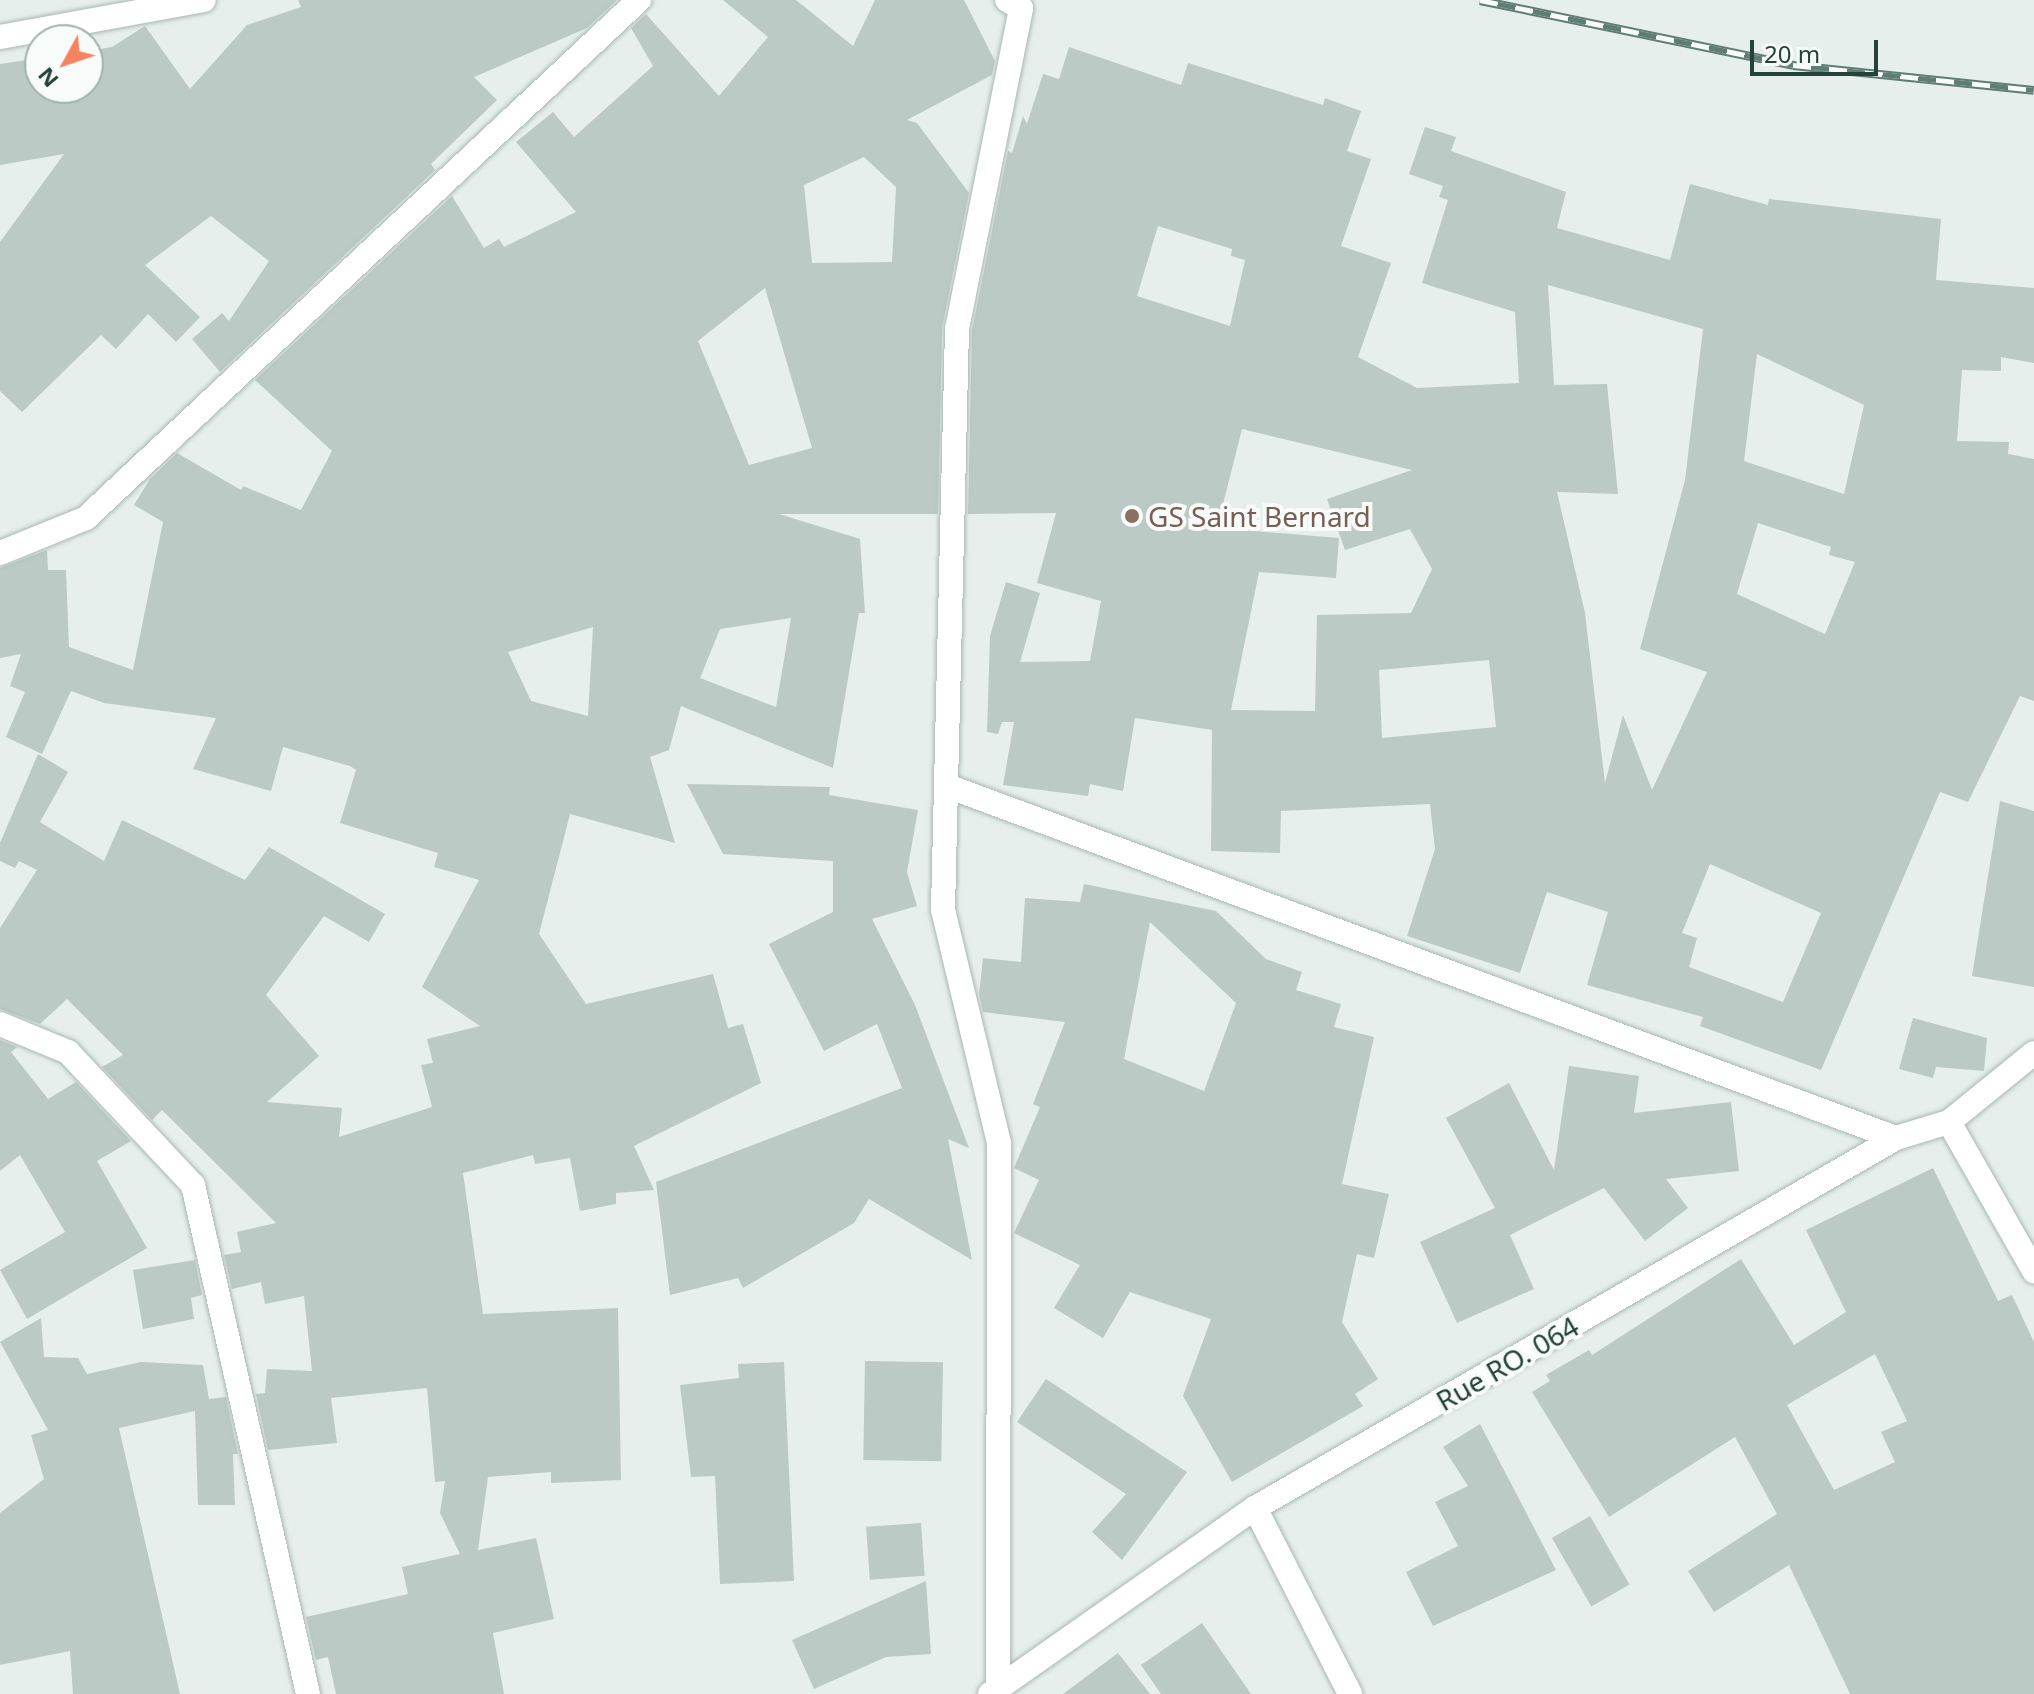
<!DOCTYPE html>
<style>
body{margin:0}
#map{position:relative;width:2034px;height:1694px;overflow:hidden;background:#e6efeb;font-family:"Noto Sans",sans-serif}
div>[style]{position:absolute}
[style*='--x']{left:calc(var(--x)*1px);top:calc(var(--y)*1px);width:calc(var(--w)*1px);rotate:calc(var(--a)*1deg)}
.building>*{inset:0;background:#bbcac4;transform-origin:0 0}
.roads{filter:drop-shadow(0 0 2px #a8b8b2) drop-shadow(0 0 2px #a8b8b2)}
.minor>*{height:24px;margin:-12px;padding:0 12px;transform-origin:12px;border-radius:12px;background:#fff}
.rail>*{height:9px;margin-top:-4.5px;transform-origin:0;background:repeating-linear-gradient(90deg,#f7fbf9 0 18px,#5f7d75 0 36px);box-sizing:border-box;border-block:2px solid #5f7d75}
.dots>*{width:22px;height:22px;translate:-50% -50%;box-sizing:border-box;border:4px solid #f7fbf9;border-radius:50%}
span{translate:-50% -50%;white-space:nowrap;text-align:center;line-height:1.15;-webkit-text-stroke:8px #f7fbf9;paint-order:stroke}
.education-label{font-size:28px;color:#785e54}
.left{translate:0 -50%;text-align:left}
.street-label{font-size:28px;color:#24423a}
.north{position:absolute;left:24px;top:24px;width:80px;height:80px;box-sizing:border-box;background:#f7fbf9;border:2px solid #a3b1ad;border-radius:50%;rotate:230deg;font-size:22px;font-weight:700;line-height:32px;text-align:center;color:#24423a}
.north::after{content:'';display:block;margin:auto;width:28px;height:36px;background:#f4845f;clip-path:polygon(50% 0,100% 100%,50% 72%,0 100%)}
.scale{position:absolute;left:1750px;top:40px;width:128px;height:36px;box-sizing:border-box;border:4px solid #24423a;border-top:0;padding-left:10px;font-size:24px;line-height:28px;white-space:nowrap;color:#24423a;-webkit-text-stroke:6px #f7fbf9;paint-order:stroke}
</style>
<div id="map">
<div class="building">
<div style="clip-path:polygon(298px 0,617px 0,587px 28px,474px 77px,497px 100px,431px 164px,435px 170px,220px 372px,192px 339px,222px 313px,229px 321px,269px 261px,211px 216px,145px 265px,200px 317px,176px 342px,148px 314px,116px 349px,101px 335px,22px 412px,0 391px,0 242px,64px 154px,0 165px,0 64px,40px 58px,40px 88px,88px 88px,88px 51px,112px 47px,145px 26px,190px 89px,247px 25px,301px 7px)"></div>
<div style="clip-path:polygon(evenodd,723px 0,796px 0,853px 46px,875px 0,964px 0,995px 61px,992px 75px,907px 120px,917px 123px,969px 193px,942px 328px,938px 514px,779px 514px,860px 539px,865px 613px,859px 613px,833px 768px,681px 706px,669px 750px,650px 757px,675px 843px,570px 814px,539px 934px,586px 1004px,713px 974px,728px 1028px,743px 1024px,761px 1083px,634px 1146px,654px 1190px,616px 1193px,616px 1204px,580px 1211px,570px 1158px,535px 1164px,533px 1155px,463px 1173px,483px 1314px,618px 1308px,621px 1480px,551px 1483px,551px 1472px,488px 1477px,478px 1550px,536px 1538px,554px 1619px,493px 1633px,504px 1694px,336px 1694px,328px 1657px,316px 1660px,306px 1617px,408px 1594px,402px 1567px,460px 1554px,440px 1513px,445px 1481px,435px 1482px,427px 1388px,331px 1398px,337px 1443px,268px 1450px,256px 1394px,265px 1393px,267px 1369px,312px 1371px,304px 1296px,265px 1304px,261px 1282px,232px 1289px,224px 1255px,241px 1252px,237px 1232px,276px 1223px,162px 1110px,152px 1120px,102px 1067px,123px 1055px,67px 999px,40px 1024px,0 1009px,0 928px,37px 870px,19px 861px,15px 868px,0 861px,0 843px,38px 754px,68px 772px,40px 822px,104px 861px,122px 820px,245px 880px,269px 847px,385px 914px,369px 942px,324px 916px,266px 995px,319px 1056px,267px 1102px,342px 1108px,339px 1137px,432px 1107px,421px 1065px,433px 1063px,427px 1039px,480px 1026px,422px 987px,479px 880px,434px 867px,438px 853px,340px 823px,356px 770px,350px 766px,283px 747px,271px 791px,193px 769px,216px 718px,104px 703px,71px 691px,42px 754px,6px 737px,25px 692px,10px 686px,21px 654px,0 658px,0 568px,47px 550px,48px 570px,66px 570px,69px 647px,133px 670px,163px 522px,134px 505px,150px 479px,177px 453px,241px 490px,243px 486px,301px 510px,332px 451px,255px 380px,452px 196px,484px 248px,499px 239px,504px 247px,576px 212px,516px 142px,553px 112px,574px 137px,653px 66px,631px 28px,646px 14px,719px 96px,768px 37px,723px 0,864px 157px,896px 187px,892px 262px,812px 263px,804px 185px,864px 157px,723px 0,765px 288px,812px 448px,749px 465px,698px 341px,765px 288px,723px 0,791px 618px,776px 707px,700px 678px,720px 629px,791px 618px,723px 0,593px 627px,588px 716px,531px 701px,508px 652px,593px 627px)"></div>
<div style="clip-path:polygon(evenodd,1069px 47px,1181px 85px,1188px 63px,1323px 105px,1325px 98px,1361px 111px,1347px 151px,1371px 159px,1341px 246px,1391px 263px,1358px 357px,1417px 388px,1519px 383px,1515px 312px,1422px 283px,1448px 200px,1439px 197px,1443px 186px,1409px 174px,1425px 127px,1456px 137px,1451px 151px,1566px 192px,1557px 228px,1670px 260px,1690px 184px,1768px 205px,1769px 199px,1941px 219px,1936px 280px,2034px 288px,2034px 363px,2001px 357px,2001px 371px,1962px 370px,1957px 441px,2009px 442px,2008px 454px,2034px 459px,2034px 701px,2020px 696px,1968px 802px,1940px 792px,1821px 1070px,1700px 1026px,1703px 1017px,1587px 985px,1608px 912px,1547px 892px,1520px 973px,1407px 936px,1435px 849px,1430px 804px,1281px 811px,1280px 853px,1211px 851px,1212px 730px,1135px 718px,1123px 791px,1090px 784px,1088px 796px,1003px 785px,1014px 722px,1002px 722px,998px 734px,987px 732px,990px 636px,1006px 582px,1040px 593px,1020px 662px,1090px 661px,1101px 601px,1037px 583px,1056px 513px,968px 514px,972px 331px,1008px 151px,1012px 153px,1023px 116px,1027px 124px,1043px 74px,1059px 79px,1069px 47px,1158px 226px,1232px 249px,1231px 256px,1245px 260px,1230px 326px,1137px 296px,1158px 226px,1069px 47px,1548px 285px,1703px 329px,1685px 480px,1640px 649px,1707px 672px,1652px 790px,1623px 715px,1605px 783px,1585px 613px,1557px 492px,1618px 494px,1607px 384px,1554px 385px,1548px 285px,1069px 47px,1757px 354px,1864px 405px,1844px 494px,1744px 461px,1757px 354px,1069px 47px,1242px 429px,1412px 470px,1327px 499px,1345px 550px,1410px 529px,1432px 569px,1411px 613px,1317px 615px,1315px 711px,1231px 710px,1259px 572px,1336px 578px,1339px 538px,1217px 528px,1242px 429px,1069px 47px,1758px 523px,1831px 547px,1829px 555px,1855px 562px,1825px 634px,1737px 594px,1758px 523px,1069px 47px,1489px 660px,1496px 727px,1382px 738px,1379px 670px,1489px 660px,1069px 47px,1710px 864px,1821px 913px,1783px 1002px,1689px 967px,1697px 938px,1682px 933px,1710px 864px)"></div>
<div style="clip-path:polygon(687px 784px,830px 787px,829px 795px,918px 810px,907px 872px,917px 906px,872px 919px,915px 1005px,969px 1148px,948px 1139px,972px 1260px,869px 1199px,854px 1223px,743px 1288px,738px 1278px,670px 1295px,656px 1182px,902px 1088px,877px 1024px,824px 1051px,769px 944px,833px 912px,833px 861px,723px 854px)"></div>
<div style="clip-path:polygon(2000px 801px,2034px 811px,2034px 987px,1972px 976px)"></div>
<div style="clip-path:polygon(evenodd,1084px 884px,1216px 911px,1266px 959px,1302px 972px,1296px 990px,1341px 1004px,1334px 1027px,1374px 1037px,1342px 1184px,1389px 1194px,1374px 1258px,1357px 1254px,1342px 1322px,1378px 1379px,1355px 1394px,1363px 1406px,1232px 1482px,1183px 1396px,1211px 1319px,1130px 1292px,1103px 1338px,1054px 1308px,1080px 1265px,1014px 1233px,1039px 1180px,1014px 1168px,1040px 1107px,1033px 1104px,1065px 1022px,983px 1012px,979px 994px,983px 958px,1021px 962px,1025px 898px,1080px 902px,1084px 884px,1150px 922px,1236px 1003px,1204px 1091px,1124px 1059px,1150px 922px)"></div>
<div style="clip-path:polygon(1913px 1018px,1987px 1038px,1984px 1071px,1936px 1067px,1933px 1078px,1899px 1069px)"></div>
<div style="clip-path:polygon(0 1040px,17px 1047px,11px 1052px,48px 1099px,76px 1082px,131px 1141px,97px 1161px,147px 1248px,27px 1319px,0 1270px,65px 1232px,20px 1155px,0 1171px)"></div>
<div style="clip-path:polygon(1569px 1066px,1639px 1076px,1634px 1113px,1731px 1102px,1739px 1171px,1666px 1179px,1688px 1208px,1645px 1241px,1604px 1188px,1510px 1235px,1534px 1289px,1457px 1323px,1420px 1242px,1495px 1208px,1446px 1118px,1509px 1083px,1554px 1170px)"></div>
<div style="clip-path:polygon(evenodd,1933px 1168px,1998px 1301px,2012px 1295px,2034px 1342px,2034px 1694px,1850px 1694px,1789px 1565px,1714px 1612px,1688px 1571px,1777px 1514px,1735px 1437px,1609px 1517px,1532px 1392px,1550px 1381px,1546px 1375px,1589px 1350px,1592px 1355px,1741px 1259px,1794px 1345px,1846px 1312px,1806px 1230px,1933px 1168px,1875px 1354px,1907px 1421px,1881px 1432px,1895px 1462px,1834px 1490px,1787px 1405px,1875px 1354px)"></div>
<div style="clip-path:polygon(195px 1260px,202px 1295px,191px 1298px,194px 1319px,143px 1329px,133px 1270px)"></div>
<div style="clip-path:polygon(41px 1318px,44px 1357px,78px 1358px,87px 1374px,141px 1362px,203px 1365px,209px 1399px,226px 1397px,238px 1454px,233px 1454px,235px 1505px,198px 1505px,195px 1411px,119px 1428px,180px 1694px,73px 1694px,70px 1651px,0 1665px,0 1513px,44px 1479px,31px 1435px,48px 1430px,0 1342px)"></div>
<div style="left:865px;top:1361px;width:78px;height:99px;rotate:1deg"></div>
<div style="clip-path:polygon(784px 1362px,794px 1581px,720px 1584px,715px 1476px,691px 1477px,680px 1385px,739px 1378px,738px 1364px)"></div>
<div style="clip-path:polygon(1046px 1379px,1187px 1472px,1122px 1560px,1092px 1532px,1126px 1494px,1017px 1422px)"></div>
<div style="clip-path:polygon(1480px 1424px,1556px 1570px,1433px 1626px,1406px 1572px,1458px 1546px,1435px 1502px,1468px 1486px,1443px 1447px)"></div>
<div style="left:1590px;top:1516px;width:79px;height:44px;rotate:60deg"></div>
<div style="left:921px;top:1523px;width:53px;height:55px;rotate:86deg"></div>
<div style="clip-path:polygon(926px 1581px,931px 1654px,886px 1657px,814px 1689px,792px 1640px)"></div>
<div style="clip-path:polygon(1202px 1623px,1251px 1694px,1161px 1694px,1141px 1665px)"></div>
<div style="clip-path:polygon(1118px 1653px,1150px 1694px,1063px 1694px)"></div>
</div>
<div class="roads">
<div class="minor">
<div style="--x:0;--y:37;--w:207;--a:-10.3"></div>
<div style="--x:0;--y:553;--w:93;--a:-22.1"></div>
<div style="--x:86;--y:518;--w:758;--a:-43.13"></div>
<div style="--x:950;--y:787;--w:1009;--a:20.36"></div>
<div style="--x:0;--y:1024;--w:74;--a:22.4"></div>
<div style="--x:68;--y:1052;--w:183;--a:46.8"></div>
<div style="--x:193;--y:1185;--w:522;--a:77.27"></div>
<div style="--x:1949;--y:1122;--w:172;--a:60.3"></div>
<div style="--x:1255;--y:1508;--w:209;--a:62.9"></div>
<div style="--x:998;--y:1686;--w:543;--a:-89.89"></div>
<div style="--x:999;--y:1143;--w:240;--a:-103.5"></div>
<div style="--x:943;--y:910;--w:581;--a:-88.62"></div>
<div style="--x:957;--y:329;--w:327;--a:-78.7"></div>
<div style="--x:1021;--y:8;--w:16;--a:-150"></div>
<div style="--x:990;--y:1694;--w:324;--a:-35.1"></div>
<div style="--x:1255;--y:1508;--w:740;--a:-29.99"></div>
<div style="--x:1896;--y:1138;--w:55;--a:-16.8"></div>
<div style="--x:1949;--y:1122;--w:109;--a:-39.1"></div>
</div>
</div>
<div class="rail">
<div style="--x:1480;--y:0;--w:320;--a:11.7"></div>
<div style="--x:1793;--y:65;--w:242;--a:5.9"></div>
</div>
<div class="dots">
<div style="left:1132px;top:516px;background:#8d6e63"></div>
</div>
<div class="education-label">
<span class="left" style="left:1148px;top:516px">GS Saint Bernard</span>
</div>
<div class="street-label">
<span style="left:1507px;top:1363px;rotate:-30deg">Rue RO. 064</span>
</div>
<div class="north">N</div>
<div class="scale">20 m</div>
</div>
